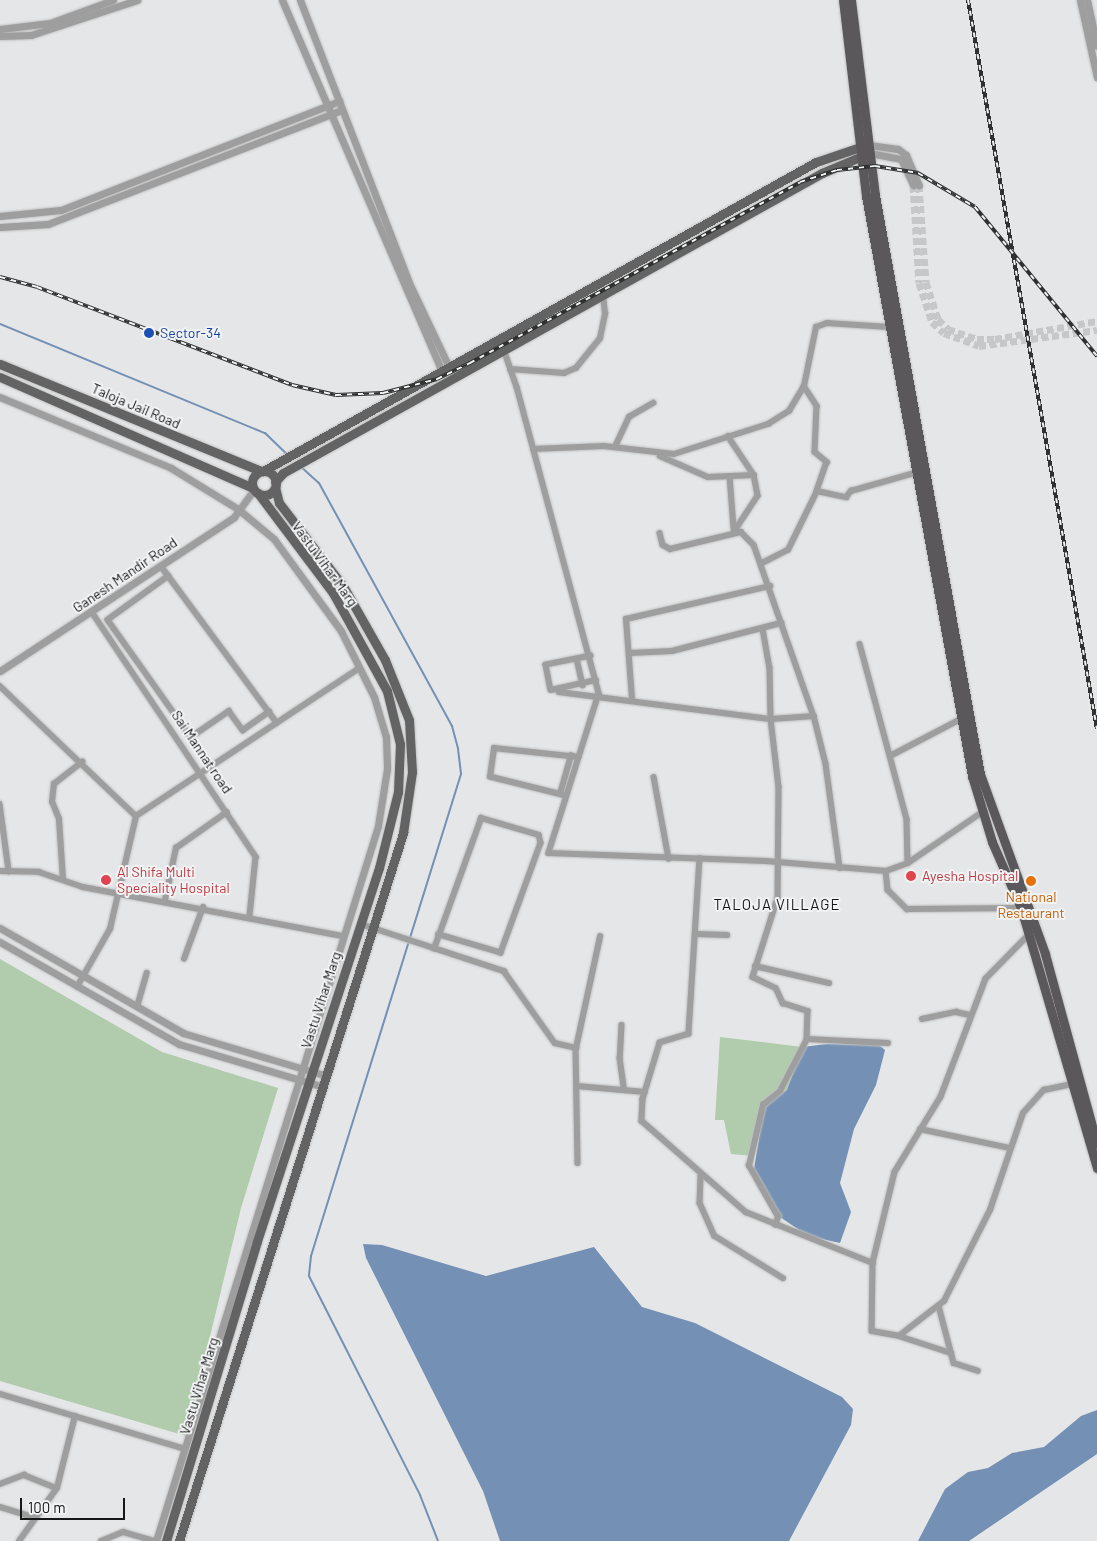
<!DOCTYPE html>
<style>
body{margin:0}
#map{position:relative;width:1097px;height:1541px;overflow:hidden;background:#e5e6e7;font-family:Barlow,sans-serif}
div>[style]{position:absolute}
[style*='--x']{left:calc(var(--x)*1px);top:calc(var(--y)*1px);width:calc(var(--w)*1px);rotate:calc(var(--a)*1deg)}
.green>*{inset:0;background:#b1cbad}
.water>*{inset:0;background:#7490b4}
.stream>*{height:2px;margin:-1px;padding:0 1px;transform-origin:1px;border-radius:1px;background:#7490b4}
.tertiary-tunnel>*{height:7px;margin-top:-3.5px;transform-origin:0;background:repeating-linear-gradient(90deg,#c6c7c8 0 7px,transparent 0 10.5px)}
.roads{filter:drop-shadow(0 0 1px #c0c1c2) drop-shadow(0 0 1px #c0c1c2)}
.minor>*{height:5.5px;margin:-2.75px;padding:0 2.75px;transform-origin:2.75px;border-radius:2.75px;background:#9f9e9f}
.tertiary>*{height:7px;margin:-3.5px;padding:0 3.5px;transform-origin:3.5px;border-radius:3.5px;background:#9f9e9f}
.primary>*{height:9px;margin:-4.5px;padding:0 4.5px;transform-origin:4.5px;border-radius:4.5px;background:#646364}
.primary>.ring{margin:-4.5px;padding:0;box-sizing:content-box;background:none;border:9px solid #646364;border-radius:50%}
.trunk>*{height:9px;margin:-4.5px;padding:0 4.5px;transform-origin:4.5px;border-radius:4.5px;background:#5a585a}
.rail>*{height:4px;margin-top:-2px;transform-origin:0;background:repeating-linear-gradient(90deg,#f2f3f4 0 5.5px,#2f3030 0 11px);box-sizing:border-box;border-block:1px solid #2f3030}
.dots>*{width:14px;height:14px;translate:-50% -50%;box-sizing:border-box;border:2px solid #f2f3f4;border-radius:50%}
span{translate:-50% -50%;white-space:nowrap;text-align:center;line-height:1.15;-webkit-text-stroke:4px #f2f3f4;paint-order:stroke}
.transit-label{font-size:14px;color:#164399}
.left{translate:0 -50%;text-align:left}
.street-label{font-size:14px;color:#161717}
.health-label{font-size:14px;color:#be3a42}
.food-label{font-size:14px;color:#c56008}
.neighbourhood-label{font-size:15px;color:#161717;letter-spacing:1px}
.scale{position:absolute;left:20px;top:1498px;width:105px;height:22px;box-sizing:border-box;border:2px solid #161717;border-top:0;padding-left:6px;font-size:15px;line-height:18px;white-space:nowrap;color:#161717;-webkit-text-stroke:4px #f2f3f4;paint-order:stroke}
</style>
<div id="map">
<div class="green">
<div style="clip-path:polygon(0 959px,162px 1052px,278px 1088px,241px 1208px,186px 1436px,0 1381px)"></div>
<div style="clip-path:polygon(720px 1037px,802px 1047px,787px 1090px,764px 1107px,754px 1156px,731px 1154px,724px 1120px,715px 1120px)"></div>
</div>
<div class="water">
<div style="clip-path:polygon(827px 1044px,879px 1045px,885px 1050px,876px 1085px,854px 1129px,840px 1183px,851px 1212px,840px 1243px,808px 1236px,780px 1217px,753px 1175px,764px 1107px,787px 1090px,802px 1047px)"></div>
<div style="clip-path:polygon(363px 1244px,382px 1245px,486px 1276px,594px 1247px,642px 1307px,695px 1323px,842px 1397px,853px 1409px,851px 1425px,789px 1541px,500px 1541px,483px 1491px,366px 1258px)"></div>
<div style="clip-path:polygon(1097px 1410px,1097px 1454px,969px 1541px,918px 1541px,945px 1489px,968px 1472px,988px 1468px,1012px 1453px,1044px 1447px,1081px 1416px)"></div>
</div>
<div class="stream">
<div style="--x:0;--y:324;--w:287;--a:22.4"></div>
<div style="--x:265;--y:433;--w:32;--a:44"></div>
<div style="--x:300;--y:466;--w:25;--a:42"></div>
<div style="--x:319;--y:483;--w:277;--a:61.3"></div>
<div style="--x:452;--y:726;--w:24;--a:75"></div>
<div style="--x:458;--y:749;--w:25;--a:83"></div>
<div style="--x:461;--y:774;--w:505;--a:107.29"></div>
<div style="--x:311;--y:1256;--w:20;--a:96"></div>
<div style="--x:309;--y:1276;--w:246;--a:63.1"></div>
<div style="--x:420;--y:1495;--w:49;--a:68.6"></div>
</div>
<div class="tertiary-tunnel">
<div style="--x:913;--y:185;--w:98;--a:86.5"></div>
<div style="--x:919;--y:283;--w:41;--a:71.6"></div>
<div style="--x:932;--y:322;--w:16;--a:43"></div>
<div style="--x:944;--y:333;--w:37;--a:20"></div>
<div style="--x:979;--y:346;--w:119;--a:-7.7"></div>
<div style="--x:919;--y:185;--w:97;--a:85.9"></div>
<div style="--x:926;--y:282;--w:39;--a:72"></div>
<div style="--x:938;--y:319;--w:14;--a:45"></div>
<div style="--x:948;--y:329;--w:31;--a:19"></div>
<div style="--x:977;--y:339;--w:18;--a:0"></div>
<div style="--x:995;--y:339;--w:104;--a:-10"></div>
</div>
<div class="roads">
<div class="minor">
<div style="--x:500;--y:338;--w:52;--a:70.9"></div>
<div style="--x:517;--y:387;--w:318;--a:75"></div>
<div style="--x:599;--y:694;--w:167;--a:107.5"></div>
<div style="--x:549;--y:853;--w:217;--a:2.1"></div>
<div style="--x:766;--y:861;--w:120;--a:4.8"></div>
<div style="--x:886;--y:871;--w:23;--a:-20"></div>
<div style="--x:908;--y:863;--w:92;--a:-34.4"></div>
<div style="--x:510;--y:369;--w:54;--a:4.2"></div>
<div style="--x:564;--y:373;--w:13;--a:-23"></div>
<div style="--x:576;--y:368;--w:38;--a:-51"></div>
<div style="--x:600;--y:338;--w:25;--a:-78"></div>
<div style="--x:605;--y:314;--w:19;--a:-96"></div>
<div style="--x:804;--y:386;--w:24;--a:57"></div>
<div style="--x:817;--y:406;--w:46;--a:92.5"></div>
<div style="--x:815;--y:452;--w:16;--a:40"></div>
<div style="--x:827;--y:462;--w:31;--a:109"></div>
<div style="--x:728;--y:436;--w:47;--a:56.3"></div>
<div style="--x:754;--y:475;--w:21;--a:79"></div>
<div style="--x:758;--y:496;--w:45;--a:123.3"></div>
<div style="--x:615;--y:447;--w:33;--a:-65"></div>
<div style="--x:629;--y:417;--w:28;--a:-30"></div>
<div style="--x:533;--y:449;--w:71;--a:-2.4"></div>
<div style="--x:604;--y:446;--w:70;--a:6.5"></div>
<div style="--x:674;--y:454;--w:99;--a:-17.7"></div>
<div style="--x:768;--y:424;--w:25;--a:-32"></div>
<div style="--x:789;--y:411;--w:29;--a:-59"></div>
<div style="--x:804;--y:386;--w:60;--a:-78.5"></div>
<div style="--x:816;--y:327;--w:12;--a:-20"></div>
<div style="--x:827;--y:323;--w:62;--a:3.7"></div>
<div style="--x:660;--y:456;--w:52;--a:23.6"></div>
<div style="--x:708;--y:477;--w:46;--a:-2.5"></div>
<div style="--x:730;--y:476;--w:52;--a:85.6"></div>
<div style="--x:660;--y:533;--w:12;--a:76"></div>
<div style="--x:663;--y:545;--w:8;--a:30"></div>
<div style="--x:670;--y:549;--w:73;--a:-13.5"></div>
<div style="--x:741;--y:532;--w:18;--a:45"></div>
<div style="--x:754;--y:545;--w:181;--a:70.7"></div>
<div style="--x:814;--y:716;--w:49;--a:76"></div>
<div style="--x:826;--y:764;--w:105;--a:82.3"></div>
<div style="--x:762;--y:563;--w:29;--a:-27"></div>
<div style="--x:788;--y:550;--w:66;--a:-63.8"></div>
<div style="--x:817;--y:491;--w:30;--a:12"></div>
<div style="--x:846;--y:497;--w:8;--a:-50"></div>
<div style="--x:851;--y:491;--w:66;--a:-15.9"></div>
<div style="--x:161;--y:566;--w:195;--a:53.5"></div>
<div style="--x:169;--y:576;--w:75;--a:144.2"></div>
<div style="--x:108;--y:620;--w:143;--a:54.6"></div>
<div style="--x:191;--y:737;--w:46;--a:-34.4"></div>
<div style="--x:229;--y:711;--w:24;--a:54"></div>
<div style="--x:243;--y:730;--w:32;--a:-35"></div>
<div style="--x:92;--y:612;--w:295;--a:56.2"></div>
<div style="--x:256;--y:857;--w:59;--a:95.8"></div>
<div style="--x:763;--y:629;--w:39;--a:80"></div>
<div style="--x:770;--y:667;--w:52;--a:88.9"></div>
<div style="--x:771;--y:719;--w:43;--a:-4"></div>
<div style="--x:860;--y:644;--w:182;--a:75"></div>
<div style="--x:907;--y:820;--w:43;--a:88.7"></div>
<div style="--x:630;--y:653;--w:42;--a:-2.7"></div>
<div style="--x:672;--y:651;--w:113;--a:-14.4"></div>
<div style="--x:591;--y:656;--w:46;--a:168.7"></div>
<div style="--x:546;--y:665;--w:25;--a:79"></div>
<div style="--x:551;--y:690;--w:46;--a:-12.5"></div>
<div style="--x:577;--y:659;--w:27;--a:77"></div>
<div style="--x:0;--y:686;--w:188;--a:43.7"></div>
<div style="--x:559;--y:692;--w:214;--a:7.3"></div>
<div style="--x:771;--y:719;--w:68;--a:83.3"></div>
<div style="--x:779;--y:787;--w:111;--a:90.5"></div>
<div style="--x:778;--y:898;--w:83;--a:107.6"></div>
<div style="--x:753;--y:977;--w:25;--a:26"></div>
<div style="--x:776;--y:988;--w:17;--a:65"></div>
<div style="--x:783;--y:1003;--w:26;--a:18"></div>
<div style="--x:808;--y:1011;--w:28;--a:92"></div>
<div style="--x:632;--y:699;--w:80;--a:-94.3"></div>
<div style="--x:626;--y:619;--w:148;--a:-12.9"></div>
<div style="--x:892;--y:755;--w:78;--a:-27.6"></div>
<div style="--x:654;--y:777;--w:83;--a:79.6"></div>
<div style="--x:560;--y:794;--w:40;--a:-74"></div>
<div style="--x:566;--y:796;--w:78;--a:-166"></div>
<div style="--x:490;--y:777;--w:29;--a:-82"></div>
<div style="--x:494;--y:748;--w:85;--a:6"></div>
<div style="--x:0;--y:804;--w:68;--a:82.3"></div>
<div style="--x:700;--y:858;--w:176;--a:93.6"></div>
<div style="--x:689;--y:1034;--w:30;--a:163"></div>
<div style="--x:660;--y:1043;--w:59;--a:106.9"></div>
<div style="--x:643;--y:1099;--w:22;--a:93"></div>
<div style="--x:642;--y:1121;--w:138;--a:41.2"></div>
<div style="--x:746;--y:1212;--w:137;--a:21.9"></div>
<div style="--x:0;--y:871;--w:39;--a:1"></div>
<div style="--x:39;--y:872;--w:46;--a:18.8"></div>
<div style="--x:83;--y:887;--w:265;--a:10.7"></div>
<div style="--x:886;--y:871;--w:19;--a:84"></div>
<div style="--x:888;--y:890;--w:27;--a:45"></div>
<div style="--x:907;--y:909;--w:114;--a:-0.5"></div>
<div style="--x:63;--y:880;--w:61;--a:-93.8"></div>
<div style="--x:59;--y:819;--w:18;--a:-112"></div>
<div style="--x:52;--y:802;--w:18;--a:-84"></div>
<div style="--x:54;--y:784;--w:36;--a:-38"></div>
<div style="--x:165;--y:900;--w:53;--a:-78.1"></div>
<div style="--x:176;--y:848;--w:62;--a:-35.2"></div>
<div style="--x:361;--y:924;--w:151;--a:18.2"></div>
<div style="--x:504;--y:971;--w:88;--a:54.7"></div>
<div style="--x:555;--y:1043;--w:22;--a:13"></div>
<div style="--x:576;--y:1048;--w:115;--a:89"></div>
<div style="--x:1031;--y:933;--w:64;--a:134.4"></div>
<div style="--x:986;--y:979;--w:126;--a:110.9"></div>
<div style="--x:941;--y:1097;--w:88;--a:121.5"></div>
<div style="--x:895;--y:1172;--w:94;--a:103.6"></div>
<div style="--x:873;--y:1263;--w:68;--a:90.8"></div>
<div style="--x:872;--y:1331;--w:27;--a:10"></div>
<div style="--x:899;--y:1336;--w:57;--a:-37.9"></div>
<div style="--x:944;--y:1301;--w:102;--a:-63.2"></div>
<div style="--x:990;--y:1210;--w:102;--a:-71.2"></div>
<div style="--x:1023;--y:1113;--w:31;--a:-48"></div>
<div style="--x:1044;--y:1090;--w:33;--a:-12"></div>
<div style="--x:697;--y:934;--w:30;--a:2"></div>
<div style="--x:434;--y:949;--w:136;--a:-70.2"></div>
<div style="--x:480;--y:821;--w:3;--a:-72"></div>
<div style="--x:481;--y:818;--w:60;--a:16.3"></div>
<div style="--x:539;--y:835;--w:8;--a:76"></div>
<div style="--x:541;--y:843;--w:117;--a:110"></div>
<div style="--x:501;--y:953;--w:65;--a:-163.8"></div>
<div style="--x:184;--y:959;--w:55;--a:-69.9"></div>
<div style="--x:755;--y:966;--w:76;--a:12.9"></div>
<div style="--x:77;--y:987;--w:67;--a:-60.4"></div>
<div style="--x:110;--y:929;--w:116;--a:-77"></div>
<div style="--x:136;--y:816;--w:268;--a:-33.5"></div>
<div style="--x:137;--y:1007;--w:35;--a:-74"></div>
<div style="--x:922;--y:1019;--w:35;--a:-12"></div>
<div style="--x:956;--y:1012;--w:14;--a:12"></div>
<div style="--x:622;--y:1025;--w:33;--a:93"></div>
<div style="--x:620;--y:1058;--w:29;--a:82"></div>
<div style="--x:576;--y:1048;--w:114;--a:-77.8"></div>
<div style="--x:577;--y:1086;--w:68;--a:5"></div>
<div style="--x:920;--y:1129;--w:92;--a:11.9"></div>
<div style="--x:701;--y:1176;--w:27;--a:92"></div>
<div style="--x:700;--y:1203;--w:36;--a:66"></div>
<div style="--x:715;--y:1236;--w:80;--a:31.7"></div>
<div style="--x:775;--y:1225;--w:9;--a:-69"></div>
<div style="--x:778;--y:1217;--w:59;--a:-119.6"></div>
<div style="--x:749;--y:1166;--w:63;--a:-77.1"></div>
<div style="--x:763;--y:1105;--w:22;--a:-39"></div>
<div style="--x:780;--y:1091;--w:59;--a:-62.6"></div>
<div style="--x:807;--y:1039;--w:81;--a:2.8"></div>
<div style="--x:939;--y:1306;--w:59;--a:75.3"></div>
<div style="--x:954;--y:1363;--w:25;--a:18"></div>
<div style="--x:899;--y:1336;--w:55;--a:18.1"></div>
<div style="--x:0;--y:1394;--w:190;--a:16.5"></div>
<div style="--x:0;--y:1484;--w:26;--a:-21"></div>
<div style="--x:24;--y:1475;--w:35;--a:22"></div>
<div style="--x:0;--y:1507;--w:37;--a:17"></div>
<div style="--x:19;--y:1541;--w:65;--a:-54.4"></div>
<div style="--x:57;--y:1488;--w:74;--a:-76"></div>
<div style="--x:101;--y:1541;--w:24;--a:-22"></div>
<div style="--x:123;--y:1532;--w:32;--a:16"></div>
</div>
<div class="tertiary">
<div style="--x:282;--y:0;--w:404;--a:66.7"></div>
<div style="--x:300;--y:0;--w:308;--a:68.9"></div>
<div style="--x:411;--y:287;--w:89;--a:64.6"></div>
<div style="--x:1080;--y:0;--w:79;--a:77.6"></div>
<div style="--x:1087;--y:0;--w:47;--a:77.7"></div>
<div style="--x:0;--y:29;--w:50;--a:-6.8"></div>
<div style="--x:50;--y:23;--w:67;--a:-20.1"></div>
<div style="--x:0;--y:36;--w:31;--a:-2"></div>
<div style="--x:31;--y:35;--w:112;--a:-18.3"></div>
<div style="--x:869;--y:145;--w:29;--a:8"></div>
<div style="--x:898;--y:149;--w:10;--a:37"></div>
<div style="--x:906;--y:155;--w:33;--a:67"></div>
<div style="--x:870;--y:153;--w:32;--a:11"></div>
<div style="--x:901;--y:159;--w:29;--a:65"></div>
<div style="--x:0;--y:216;--w:61;--a:-5.6"></div>
<div style="--x:61;--y:210;--w:299;--a:-21.4"></div>
<div style="--x:0;--y:227;--w:48;--a:-3.6"></div>
<div style="--x:48;--y:224;--w:315;--a:-21.2"></div>
<div style="--x:0;--y:397;--w:185;--a:22.5"></div>
<div style="--x:171;--y:468;--w:79;--a:31.5"></div>
<div style="--x:238;--y:509;--w:47;--a:39.8"></div>
<div style="--x:274;--y:539;--w:114;--a:53.9"></div>
<div style="--x:341;--y:631;--w:74;--a:63.4"></div>
<div style="--x:374;--y:697;--w:42;--a:73.3"></div>
<div style="--x:386;--y:737;--w:32;--a:88"></div>
<div style="--x:387;--y:769;--w:58;--a:99"></div>
<div style="--x:378;--y:826;--w:749;--a:107.25"></div>
<div style="--x:0;--y:671;--w:280;--a:-33.3"></div>
<div style="--x:234;--y:517;--w:34;--a:-54"></div>
<div style="--x:0;--y:928;--w:211;--a:29.8"></div>
<div style="--x:183;--y:1033;--w:147;--a:16.6"></div>
<div style="--x:0;--y:942;--w:206;--a:29.7"></div>
<div style="--x:179;--y:1044;--w:148;--a:16.5"></div>
</div>
<div class="primary">
<div style="--x:0;--y:364;--w:282;--a:22.3"></div>
<div style="--x:0;--y:377;--w:276;--a:23.7"></div>
<div style="--x:263;--y:471;--w:633;--a:-29.2"></div>
<div style="--x:816;--y:162;--w:53;--a:-18.8"></div>
<div class="ring" style="left:252px;top:471px;width:15px;height:15px"></div>
<div style="--x:275;--y:482;--w:12;--a:-48"></div>
<div style="--x:283;--y:473;--w:485;--a:-29.1"></div>
<div style="--x:707;--y:237;--w:132;--a:-29.1"></div>
<div style="--x:822;--y:173;--w:49;--a:-22.9"></div>
<div style="--x:166;--y:1541;--w:313;--a:-73.1"></div>
<div style="--x:257;--y:1241;--w:392;--a:-71.9"></div>
<div style="--x:379;--y:868;--w:78;--a:-76"></div>
<div style="--x:398;--y:792;--w:48;--a:-87.6"></div>
<div style="--x:400;--y:744;--w:55;--a:-103.8"></div>
<div style="--x:387;--y:691;--w:112;--a:-118.9"></div>
<div style="--x:333;--y:593;--w:125;--a:-126.9"></div>
<div style="--x:179;--y:1541;--w:743;--a:-72.44"></div>
<div style="--x:403;--y:833;--w:62;--a:-81.6"></div>
<div style="--x:412;--y:772;--w:52;--a:-93.3"></div>
<div style="--x:409;--y:720;--w:65;--a:-111.8"></div>
<div style="--x:385;--y:660;--w:85;--a:-119.6"></div>
<div style="--x:343;--y:586;--w:105;--a:-127.6"></div>
<div style="--x:279;--y:503;--w:16;--a:-104"></div>
</div>
<div class="trunk">
<div style="--x:843;--y:0;--w:197;--a:83.3"></div>
<div style="--x:866;--y:196;--w:590;--a:79.64"></div>
<div style="--x:972;--y:776;--w:69;--a:73.1"></div>
<div style="--x:992;--y:842;--w:72;--a:66.3"></div>
<div style="--x:1021;--y:908;--w:271;--a:73.7"></div>
<div style="--x:851;--y:0;--w:196;--a:83"></div>
<div style="--x:875;--y:195;--w:588;--a:79.72"></div>
<div style="--x:980;--y:774;--w:191;--a:70.1"></div>
<div style="--x:1045;--y:954;--w:197;--a:74.7"></div>
</div>
</div>
<div class="rail">
<div style="--x:968;--y:0;--w:740;--a:79.97"></div>
<div style="--x:0;--y:277;--w:38;--a:15"></div>
<div style="--x:37;--y:287;--w:273;--a:21"></div>
<div style="--x:292;--y:385;--w:45;--a:12.8"></div>
<div style="--x:336;--y:395;--w:47;--a:-2.4"></div>
<div style="--x:383;--y:393;--w:56;--a:-14.5"></div>
<div style="--x:437;--y:379;--w:37;--a:-26"></div>
<div style="--x:470;--y:363;--w:376;--a:-28.7"></div>
<div style="--x:800;--y:182;--w:39;--a:-18"></div>
<div style="--x:837;--y:170;--w:38;--a:-6"></div>
<div style="--x:875;--y:166;--w:44;--a:9.2"></div>
<div style="--x:918;--y:173;--w:66;--a:30.8"></div>
<div style="--x:975;--y:207;--w:193;--a:50.7"></div>
</div>
<div class="dots">
<div style="left:149px;top:333px;background:#1a4fb4"></div>
<div style="left:911px;top:876px;background:#e0444e"></div>
<div style="left:106px;top:880px;background:#e0444e"></div>
<div style="left:1031px;top:881px;background:#e8710a"></div>
</div>
<div class="transit-label">
<span class="left" style="left:160px;top:333px">Sector-34</span>
</div>
<div class="street-label">
<span style="left:136px;top:406px;rotate:23deg">Taloja Jail Road</span>
<span style="left:325px;top:564px;rotate:54deg">Vastu Vihar Marg</span>
<span style="left:125px;top:575px;rotate:-34deg">Ganesh Mandir Road</span>
<span style="left:202px;top:752px;rotate:56deg">Sai Mannat road</span>
<span style="left:321px;top:1000px;rotate:-72deg">Vastu Vihar Marg</span>
<span style="left:199px;top:1386px;rotate:-73deg">Vastu Vihar Marg</span>
</div>
<div class="health-label">
<span class="left" style="left:117px;top:880px">Al Shifa Multi<br>Speciality Hospital</span>
<span class="left" style="left:922px;top:876px">Ayesha Hospital</span>
</div>
<div class="food-label">
<span style="left:1031px;top:905px">National<br>Restaurant</span>
</div>
<div class="neighbourhood-label">
<span style="left:777px;top:905px">TALOJA VILLAGE</span>
</div>
<div class="scale">100 m</div>
</div>
